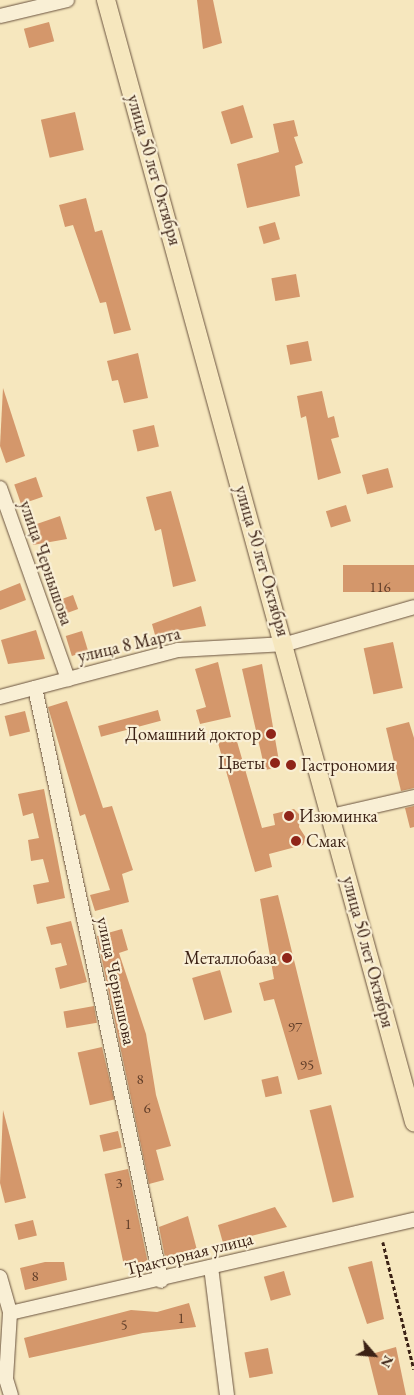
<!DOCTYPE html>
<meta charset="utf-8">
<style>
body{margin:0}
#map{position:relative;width:414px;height:1395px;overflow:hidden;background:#f6e7be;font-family:"EB Garamond",serif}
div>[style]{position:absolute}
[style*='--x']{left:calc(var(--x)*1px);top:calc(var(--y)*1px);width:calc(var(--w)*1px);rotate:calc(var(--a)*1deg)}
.building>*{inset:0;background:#d4976b;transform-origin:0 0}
.path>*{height:2.5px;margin-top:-1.25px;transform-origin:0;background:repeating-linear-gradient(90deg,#3c2215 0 4px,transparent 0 6.5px)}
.roads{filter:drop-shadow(0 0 1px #6a533f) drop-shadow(0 0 1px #6a533f)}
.minor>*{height:14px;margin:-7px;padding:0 7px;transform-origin:7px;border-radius:7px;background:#f9efd5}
.major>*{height:18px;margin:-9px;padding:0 9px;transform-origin:9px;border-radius:9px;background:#f6e7be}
.dots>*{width:14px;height:14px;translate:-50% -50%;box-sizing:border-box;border:2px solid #f9efd5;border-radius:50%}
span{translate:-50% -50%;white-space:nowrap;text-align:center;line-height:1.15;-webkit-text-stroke:4.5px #f9efd5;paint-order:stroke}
.number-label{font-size:15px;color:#623f2a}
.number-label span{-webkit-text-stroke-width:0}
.street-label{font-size:18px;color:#3c2215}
.poi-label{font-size:18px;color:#3c2215}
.right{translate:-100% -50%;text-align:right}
.left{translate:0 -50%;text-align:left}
.north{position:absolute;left:349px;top:1330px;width:50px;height:50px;-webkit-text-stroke:4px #f9efd5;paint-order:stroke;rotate:117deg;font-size:14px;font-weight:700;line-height:20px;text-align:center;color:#3c2215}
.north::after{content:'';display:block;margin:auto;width:18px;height:22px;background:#3c2215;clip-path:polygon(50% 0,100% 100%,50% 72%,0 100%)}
</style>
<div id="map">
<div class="building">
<div style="clip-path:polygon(197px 0,213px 0,222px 43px,203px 49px)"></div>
<div style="left:49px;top:22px;width:20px;height:26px;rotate:75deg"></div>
<div style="left:243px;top:105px;width:34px;height:23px;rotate:73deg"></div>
<div style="left:75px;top:112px;width:39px;height:35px;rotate:77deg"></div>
<div style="clip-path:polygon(294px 120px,298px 136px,294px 137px,303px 163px,295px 166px,300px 196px,247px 208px,237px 164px,279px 152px,273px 124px)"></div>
<div style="clip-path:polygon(86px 198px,95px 232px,102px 230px,131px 330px,114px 334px,106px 302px,100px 303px,73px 225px,65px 227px,59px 205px)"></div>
<div style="left:275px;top:222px;width:18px;height:17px;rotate:74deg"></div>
<div style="left:296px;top:274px;width:23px;height:25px;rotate:80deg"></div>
<div style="left:308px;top:341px;width:20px;height:22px;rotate:79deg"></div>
<div style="clip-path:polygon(138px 353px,148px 398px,124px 403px,118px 380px,112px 381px,107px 361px)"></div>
<div style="clip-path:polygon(3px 388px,25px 456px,6px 463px,0 446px)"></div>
<div style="clip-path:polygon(322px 391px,328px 418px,334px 416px,339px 437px,331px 439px,341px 473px,318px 480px,306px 416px,301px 418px,297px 396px)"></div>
<div style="left:154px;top:425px;width:22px;height:22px;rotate:77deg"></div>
<div style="left:388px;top:468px;width:20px;height:27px;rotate:75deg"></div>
<div style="left:36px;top:477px;width:21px;height:23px;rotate:71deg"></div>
<div style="clip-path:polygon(171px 491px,196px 581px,173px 587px,161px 529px,155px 531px,146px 497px)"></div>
<div style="left:346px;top:505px;width:17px;height:21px;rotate:73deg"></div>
<div style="clip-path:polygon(60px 516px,67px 539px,33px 545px,28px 527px)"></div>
<div style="left:414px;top:565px;width:27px;height:71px;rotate:90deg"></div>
<div style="clip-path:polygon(20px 583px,26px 600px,0 610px,0 591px)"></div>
<div style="left:73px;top:595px;width:15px;height:22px;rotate:70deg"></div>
<div style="clip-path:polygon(201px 606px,206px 626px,155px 635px,152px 624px)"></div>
<div style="clip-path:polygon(36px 630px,45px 659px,8px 664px,1px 640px)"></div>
<div style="left:82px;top:631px;width:21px;height:17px;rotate:73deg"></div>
<div style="left:393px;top:642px;width:47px;height:30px;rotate:78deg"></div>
<div style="clip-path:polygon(218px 662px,231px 717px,200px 724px,196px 710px,206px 707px,195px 669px)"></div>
<div style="clip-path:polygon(262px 664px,280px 767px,265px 770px,242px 669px)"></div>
<div style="clip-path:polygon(67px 701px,103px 808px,112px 806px,133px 870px,122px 874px,129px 902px,95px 911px,90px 895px,110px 890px,85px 814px,80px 816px,48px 707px)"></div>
<div style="left:158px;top:710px;width:11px;height:62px;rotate:75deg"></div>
<div style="left:25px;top:711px;width:21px;height:21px;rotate:76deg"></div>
<div style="clip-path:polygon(409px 722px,414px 738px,414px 788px,401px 791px,386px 728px)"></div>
<div style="clip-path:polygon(236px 738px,262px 828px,275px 825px,273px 814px,294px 809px,300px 815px,299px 827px,306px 838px,303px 845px,269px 854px,272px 867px,255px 872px,218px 743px)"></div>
<div style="clip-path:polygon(44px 789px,65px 898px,37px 904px,33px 885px,49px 882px,43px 859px,31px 861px,28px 840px,39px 838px,33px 813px,23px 816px,18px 794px)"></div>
<div style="clip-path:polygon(414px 806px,414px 827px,410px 828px,405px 808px)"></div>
<div style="clip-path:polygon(278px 895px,322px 1074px,298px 1080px,274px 999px,264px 1001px,259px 983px,274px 979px,260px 899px)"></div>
<div style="clip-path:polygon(71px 921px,87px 982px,60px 989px,55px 968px,67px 965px,61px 943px,51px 945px,46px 927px)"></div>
<div style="clip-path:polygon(122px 929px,128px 950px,119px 953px,146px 1034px,156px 1095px,171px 1146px,156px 1150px,164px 1180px,149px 1184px,97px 936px)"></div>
<div style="left:220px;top:970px;width:44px;height:29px;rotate:74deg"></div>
<div style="left:94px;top:1006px;width:17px;height:31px;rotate:80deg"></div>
<div style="left:102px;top:1047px;width:54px;height:25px;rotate:77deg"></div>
<div style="left:278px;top:1076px;width:18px;height:17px;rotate:77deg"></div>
<div style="left:331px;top:1105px;width:95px;height:22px;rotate:76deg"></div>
<div style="clip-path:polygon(3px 1110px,26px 1198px,5px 1203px,0 1183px)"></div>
<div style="left:118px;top:1131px;width:17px;height:19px;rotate:77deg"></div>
<div style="left:128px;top:1169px;width:94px;height:24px;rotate:78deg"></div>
<div style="clip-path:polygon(275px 1207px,287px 1227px,223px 1243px,218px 1225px)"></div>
<div style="clip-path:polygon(188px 1216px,197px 1250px,165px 1257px,159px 1227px)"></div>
<div style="left:33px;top:1220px;width:16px;height:19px;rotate:76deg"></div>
<div style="clip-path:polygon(372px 1261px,384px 1319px,367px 1324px,348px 1267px)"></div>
<div style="clip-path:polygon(45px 1262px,64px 1262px,67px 1280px,25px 1290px,20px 1268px)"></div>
<div style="left:284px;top:1271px;width:25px;height:21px;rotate:74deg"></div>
<div style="clip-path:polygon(189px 1303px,196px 1327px,143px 1333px,29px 1358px,24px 1338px,131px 1310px,157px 1312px)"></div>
<div style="clip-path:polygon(396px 1347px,406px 1395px,378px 1395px,368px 1355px)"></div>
<div style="left:268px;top:1348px;width:26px;height:24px;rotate:79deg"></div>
</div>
<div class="path">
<div style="--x:383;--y:1242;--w:131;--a:76.3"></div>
</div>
<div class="roads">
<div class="minor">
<div style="--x:0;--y:16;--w:69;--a:-13.4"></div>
<div style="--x:0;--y:488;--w:203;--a:70.4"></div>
<div style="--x:35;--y:688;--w:606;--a:78"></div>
<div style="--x:0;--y:697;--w:184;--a:-14.8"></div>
<div style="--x:178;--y:650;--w:108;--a:-3.2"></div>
<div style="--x:286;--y:644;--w:133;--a:-16.1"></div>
<div style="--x:331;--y:816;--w:85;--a:-12.9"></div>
<div style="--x:211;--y:1267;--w:129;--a:82.9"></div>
<div style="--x:0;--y:1277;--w:37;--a:74"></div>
<div style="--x:10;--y:1313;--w:415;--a:-13"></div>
<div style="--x:10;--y:1313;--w:66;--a:93.5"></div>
<div style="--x:6;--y:1379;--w:17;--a:73"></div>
</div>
<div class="major">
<div style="--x:106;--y:0;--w:1164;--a:74.65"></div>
</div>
</div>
<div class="dots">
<div style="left:271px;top:734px;background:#8f2418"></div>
<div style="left:275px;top:763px;background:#8f2418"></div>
<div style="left:291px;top:765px;background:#8f2418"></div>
<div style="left:289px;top:816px;background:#8f2418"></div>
<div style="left:296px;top:841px;background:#8f2418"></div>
<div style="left:287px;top:958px;background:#8f2418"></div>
</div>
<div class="number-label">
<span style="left:380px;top:587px">116</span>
<span style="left:295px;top:1027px">97</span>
<span style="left:307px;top:1065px">95</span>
<span style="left:140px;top:1079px">8</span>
<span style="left:147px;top:1108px">6</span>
<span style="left:119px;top:1183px">3</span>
<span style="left:128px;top:1224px">1</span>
<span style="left:35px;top:1276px">8</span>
<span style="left:181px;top:1318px">1</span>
<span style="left:124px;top:1325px">5</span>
</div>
<div class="street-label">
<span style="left:154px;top:170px;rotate:74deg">улица 50 лет Октября</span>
<span style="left:262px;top:561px;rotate:74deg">улица 50 лет Октября</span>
<span style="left:46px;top:563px;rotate:71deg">улица Чернышова</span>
<span style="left:129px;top:645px;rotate:-13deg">улица 8 Марта</span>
<span style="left:368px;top:952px;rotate:75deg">улица 50 лет Октября</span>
<span style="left:116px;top:981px;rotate:78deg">улица Чернышова</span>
<span style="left:189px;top:1254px;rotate:-14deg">Тракторная улица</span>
</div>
<div class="poi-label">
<span class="right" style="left:261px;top:734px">Домашний доктор</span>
<span class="right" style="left:265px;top:763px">Цветы</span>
<span class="left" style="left:301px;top:765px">Гастрономия</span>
<span class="left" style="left:299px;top:816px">Изюминка</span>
<span class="left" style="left:306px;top:841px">Смак</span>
<span class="right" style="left:277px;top:958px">Металлобаза</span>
</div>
<div class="north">N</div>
</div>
